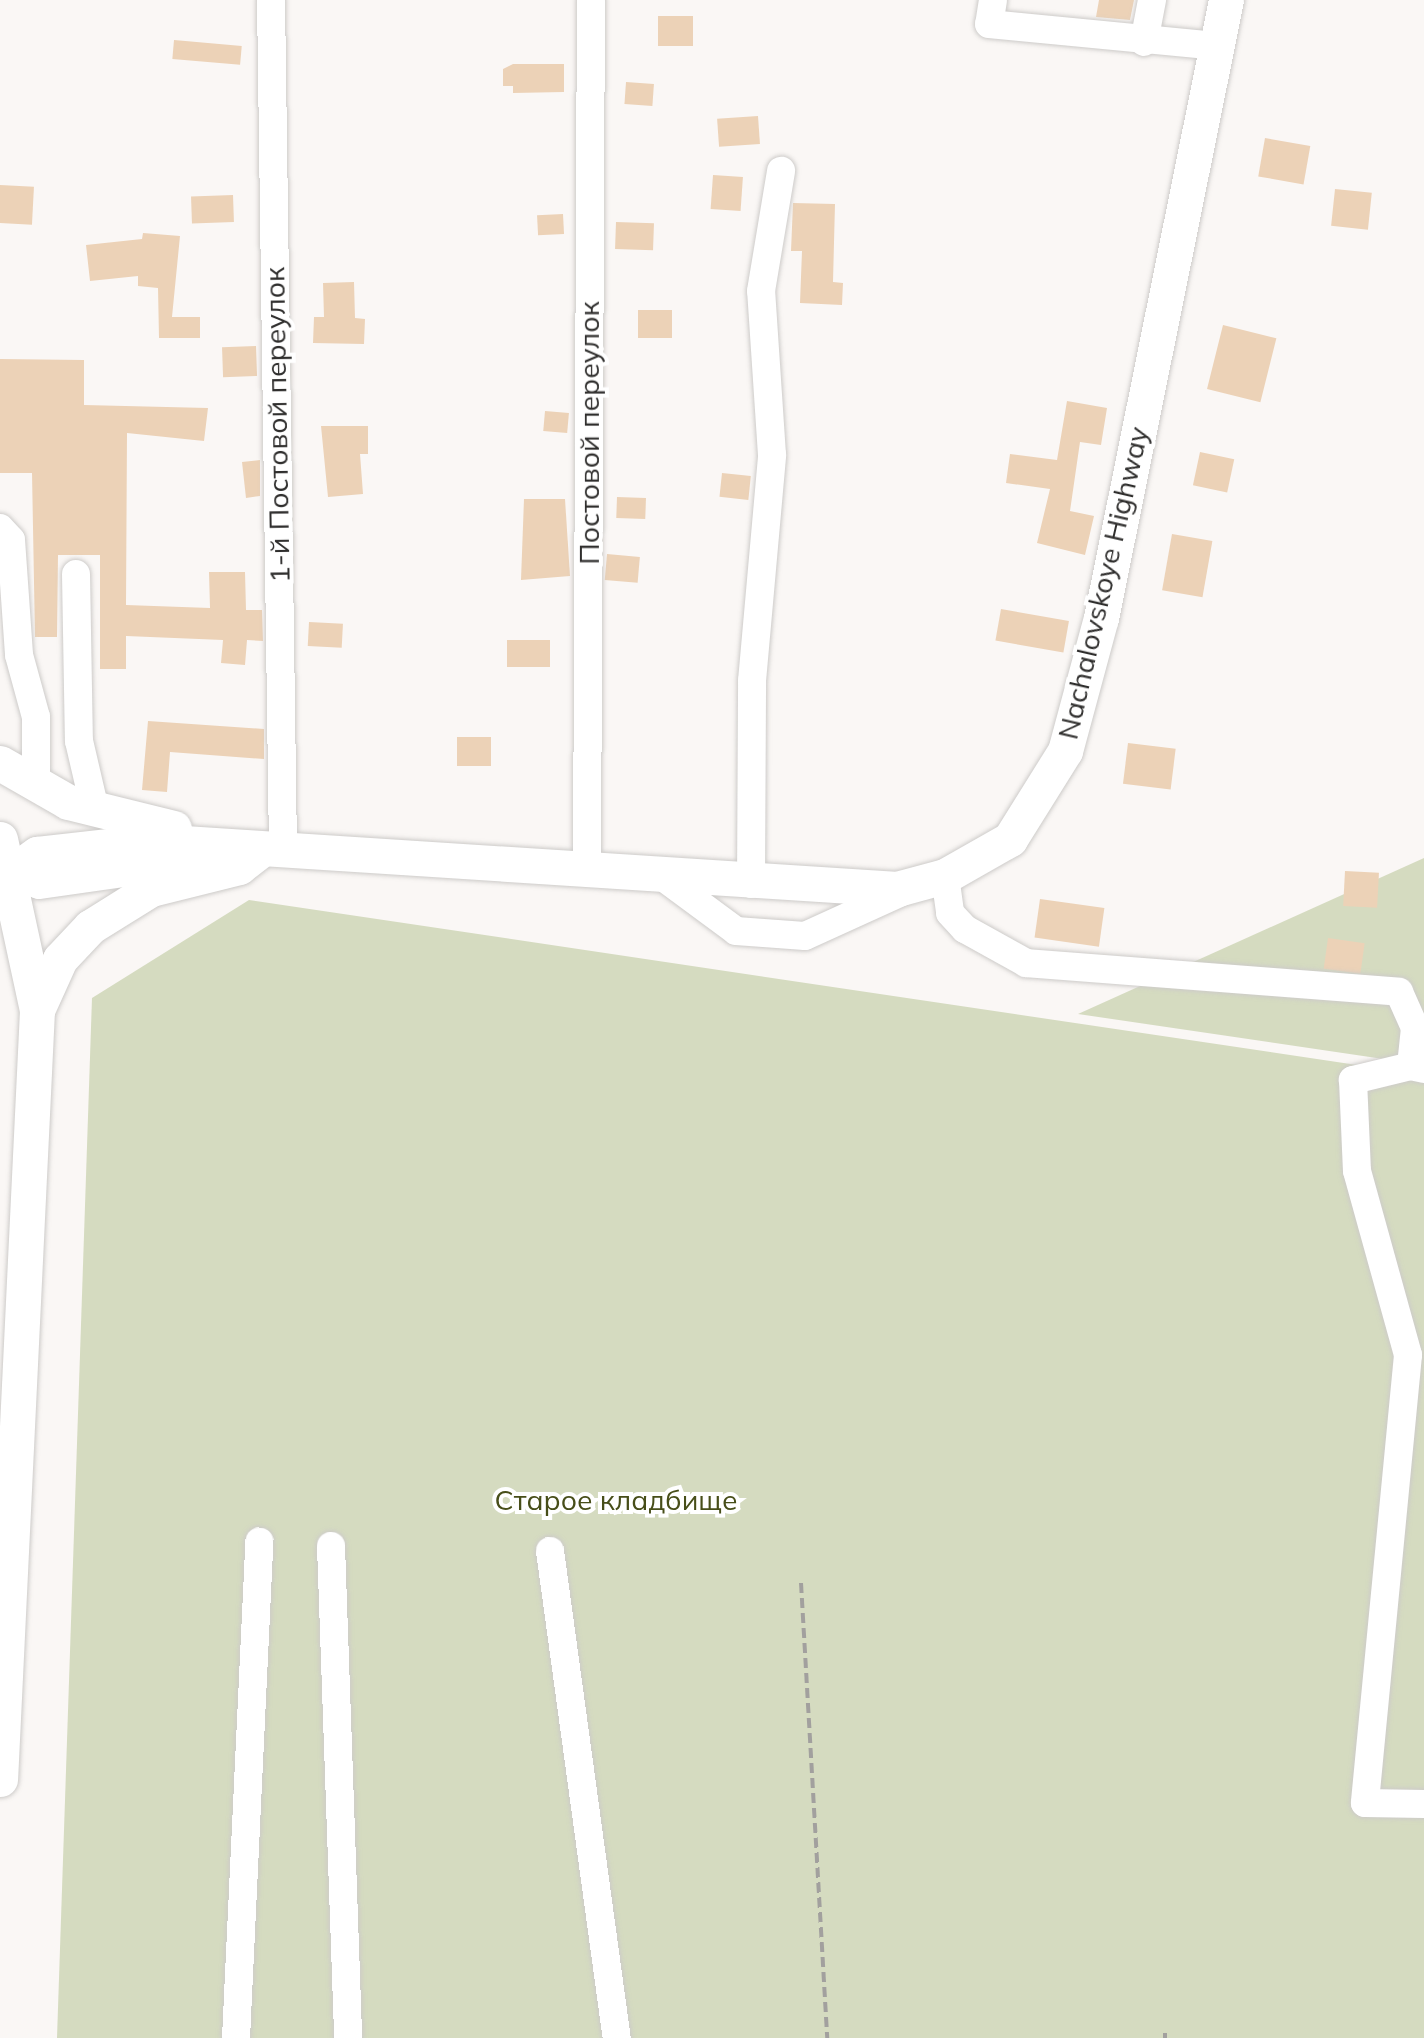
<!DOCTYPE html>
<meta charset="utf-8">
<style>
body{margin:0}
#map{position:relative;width:1424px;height:2038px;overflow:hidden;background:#faf7f5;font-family:Mulish,sans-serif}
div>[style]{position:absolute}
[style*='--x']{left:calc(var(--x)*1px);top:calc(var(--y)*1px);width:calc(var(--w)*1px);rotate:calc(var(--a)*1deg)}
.green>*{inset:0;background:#d5dbc0}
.building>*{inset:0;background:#ecd2b7;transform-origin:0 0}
.path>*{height:4px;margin-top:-2px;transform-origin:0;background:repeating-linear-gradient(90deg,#a2a09e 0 10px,transparent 0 15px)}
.roads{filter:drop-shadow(0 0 2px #cdcbc9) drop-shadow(0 0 2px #cdcbc9)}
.minor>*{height:28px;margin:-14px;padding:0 14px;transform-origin:14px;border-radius:14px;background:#fff}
.major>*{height:35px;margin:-17.5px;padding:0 17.5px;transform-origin:17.5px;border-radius:17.5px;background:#fff}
span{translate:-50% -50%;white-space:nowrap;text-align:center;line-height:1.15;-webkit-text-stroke:8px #fff;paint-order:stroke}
.street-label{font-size:28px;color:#2f2e2d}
.park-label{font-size:28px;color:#474e19}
</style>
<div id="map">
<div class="green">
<div style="clip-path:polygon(1424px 858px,1424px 1065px,1078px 1014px)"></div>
<div style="clip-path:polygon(249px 900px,1424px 1075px,1424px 2038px,57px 2038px,92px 998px)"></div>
</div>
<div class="building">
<div style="clip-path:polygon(1099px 0,1134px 0,1130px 20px,1096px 17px)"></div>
<div style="left:658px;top:16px;width:35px;height:30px"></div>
<div style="left:174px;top:40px;width:68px;height:19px;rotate:5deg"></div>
<div style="clip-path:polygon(513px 64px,564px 64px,564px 92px,513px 93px,513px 86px,503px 86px,503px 69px)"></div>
<div style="left:626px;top:82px;width:28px;height:22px;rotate:4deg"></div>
<div style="left:758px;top:116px;width:28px;height:41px;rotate:86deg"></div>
<div style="left:1265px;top:138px;width:46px;height:39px;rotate:10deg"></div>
<div style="left:713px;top:175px;width:30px;height:34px;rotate:4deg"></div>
<div style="left:0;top:185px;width:34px;height:38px;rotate:3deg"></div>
<div style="left:1335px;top:189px;width:37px;height:37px;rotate:6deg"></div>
<div style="left:233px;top:195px;width:27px;height:42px;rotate:88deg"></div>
<div style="clip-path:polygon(793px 203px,835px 204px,833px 282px,843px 283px,842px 305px,800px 303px,802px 251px,791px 251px)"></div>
<div style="left:563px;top:214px;width:20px;height:26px;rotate:87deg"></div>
<div style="left:616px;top:222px;width:38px;height:27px;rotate:2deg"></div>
<div style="clip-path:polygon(143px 233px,180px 236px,172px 317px,200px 317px,200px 338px,159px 338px,158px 288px,138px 286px,138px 276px,90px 281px,86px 245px,142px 239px)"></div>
<div style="clip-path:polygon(354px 282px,355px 318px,365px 319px,364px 344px,313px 343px,314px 317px,324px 317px,323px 283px)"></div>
<div style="left:638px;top:310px;width:34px;height:28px"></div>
<div style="left:1223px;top:325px;width:55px;height:66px;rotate:14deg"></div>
<div style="left:256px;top:346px;width:30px;height:34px;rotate:88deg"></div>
<div style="clip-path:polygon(0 359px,84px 360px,84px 405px,208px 408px,204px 441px,127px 433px,126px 605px,210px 608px,209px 572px,245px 572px,246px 610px,262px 610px,263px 641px,247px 640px,245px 665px,221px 663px,223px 640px,126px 636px,126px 669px,100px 669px,100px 555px,58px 555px,57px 637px,35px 637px,32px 473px,0 473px)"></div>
<div style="clip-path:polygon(1067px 401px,1107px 408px,1101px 445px,1080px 442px,1070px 511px,1094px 516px,1085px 555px,1037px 543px,1050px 489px,1006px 483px,1010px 454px,1057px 460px)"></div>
<div style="left:545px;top:411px;width:24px;height:20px;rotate:5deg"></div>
<div style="clip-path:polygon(321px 426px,368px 426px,368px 454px,360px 454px,363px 494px,328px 497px)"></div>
<div style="left:1200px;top:452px;width:35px;height:34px;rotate:12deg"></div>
<div style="clip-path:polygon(260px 460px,260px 496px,246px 498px,242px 462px)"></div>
<div style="left:722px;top:473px;width:29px;height:24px;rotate:6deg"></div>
<div style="left:617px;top:497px;width:29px;height:21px;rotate:2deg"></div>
<div style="clip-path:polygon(524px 499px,565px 499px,570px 576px,521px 580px)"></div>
<div style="left:1172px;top:534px;width:41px;height:57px;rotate:10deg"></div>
<div style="left:607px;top:554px;width:33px;height:26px;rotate:5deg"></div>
<div style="left:1001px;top:609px;width:69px;height:32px;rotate:10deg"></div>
<div style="left:309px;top:622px;width:34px;height:24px;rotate:3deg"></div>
<div style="left:507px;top:640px;width:43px;height:27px"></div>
<div style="clip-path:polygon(148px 721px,264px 729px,264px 759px,170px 752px,167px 792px,142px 790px)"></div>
<div style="left:457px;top:737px;width:34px;height:29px"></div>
<div style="left:1128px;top:743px;width:48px;height:41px;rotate:7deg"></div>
<div style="left:1345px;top:871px;width:34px;height:35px;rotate:3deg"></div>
<div style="left:1040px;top:899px;width:65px;height:39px;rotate:8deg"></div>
<div style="left:1328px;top:938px;width:37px;height:31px;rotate:8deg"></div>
</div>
<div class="path">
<div style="--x:801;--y:1583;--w:456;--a:86.7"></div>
<div style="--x:1165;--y:2038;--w:5;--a:-90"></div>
</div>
<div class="roads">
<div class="minor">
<div style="--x:271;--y:0;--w:850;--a:89.19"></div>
<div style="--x:993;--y:0;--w:24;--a:99"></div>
<div style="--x:989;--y:24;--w:228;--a:5.5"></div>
<div style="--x:1144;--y:42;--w:43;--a:-79.2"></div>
<div style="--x:0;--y:528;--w:16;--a:47"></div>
<div style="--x:11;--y:540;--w:115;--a:86"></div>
<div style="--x:19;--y:655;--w:64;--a:74.7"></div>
<div style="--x:36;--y:717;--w:68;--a:90"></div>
<div style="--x:76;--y:574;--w:167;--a:89"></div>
<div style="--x:79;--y:741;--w:71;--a:76.9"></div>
<div style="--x:587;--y:867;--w:867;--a:-89.74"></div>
<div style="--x:659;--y:874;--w:96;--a:36.5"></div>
<div style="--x:736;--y:931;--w:69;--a:4.1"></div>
<div style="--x:805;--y:936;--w:113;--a:-24.5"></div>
<div style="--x:945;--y:876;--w:37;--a:82"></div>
<div style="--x:950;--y:913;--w:22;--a:47"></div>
<div style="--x:965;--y:929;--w:70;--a:29.1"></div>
<div style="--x:1026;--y:963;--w:374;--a:4.4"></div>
<div style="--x:1399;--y:992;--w:39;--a:66"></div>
<div style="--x:1415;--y:1028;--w:38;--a:96"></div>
<div style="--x:1411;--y:1066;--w:13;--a:13"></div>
<div style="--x:751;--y:884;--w:203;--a:-89.7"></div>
<div style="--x:752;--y:681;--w:227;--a:-84.9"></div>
<div style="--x:772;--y:455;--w:164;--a:-93.8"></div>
<div style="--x:761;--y:291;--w:122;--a:-80.5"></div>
<div style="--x:1411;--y:1066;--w:60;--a:166.4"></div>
<div style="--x:1353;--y:1080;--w:91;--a:87.5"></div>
<div style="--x:1357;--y:1171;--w:191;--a:74.5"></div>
<div style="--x:1408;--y:1355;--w:450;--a:95.5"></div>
<div style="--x:1365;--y:1803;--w:59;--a:1"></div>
<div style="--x:331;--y:1546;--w:492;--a:88"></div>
<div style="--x:550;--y:1551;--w:492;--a:82.2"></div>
<div style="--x:236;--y:2038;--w:497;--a:-87.3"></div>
</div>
<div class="major">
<div style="--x:0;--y:763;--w:78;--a:29.8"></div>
<div style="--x:68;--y:802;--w:109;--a:13.8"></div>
<div style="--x:0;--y:839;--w:175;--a:77.8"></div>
<div style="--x:37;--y:1010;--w:770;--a:92.75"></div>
<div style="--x:12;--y:872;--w:31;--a:-36"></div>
<div style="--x:37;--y:854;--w:117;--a:-6.4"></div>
<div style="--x:153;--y:841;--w:746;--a:3.69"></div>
<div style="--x:897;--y:889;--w:50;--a:-15.2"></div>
<div style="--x:945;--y:876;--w:75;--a:-29.6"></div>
<div style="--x:1010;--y:839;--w:104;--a:-58"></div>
<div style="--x:1065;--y:751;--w:138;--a:-74.9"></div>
<div style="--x:1101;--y:618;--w:631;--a:-78.57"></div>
<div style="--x:12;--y:872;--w:28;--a:18"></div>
<div style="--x:39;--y:881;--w:149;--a:-8.1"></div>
<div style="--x:37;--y:1010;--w:56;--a:-65.7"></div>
<div style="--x:60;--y:959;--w:44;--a:-46.8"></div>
<div style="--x:90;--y:927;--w:72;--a:-31.9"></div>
<div style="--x:151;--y:889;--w:91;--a:-14"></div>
<div style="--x:239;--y:867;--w:29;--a:-38"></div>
</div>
</div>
<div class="street-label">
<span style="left:277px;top:425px;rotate:-91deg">1-й Постовой переулок</span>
<span style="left:589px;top:433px;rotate:-90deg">Постовой переулок</span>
<span style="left:1103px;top:583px;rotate:-77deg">Nachalovskoye Highway</span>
</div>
<div class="park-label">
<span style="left:616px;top:1500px">Старое кладбище</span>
</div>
</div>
